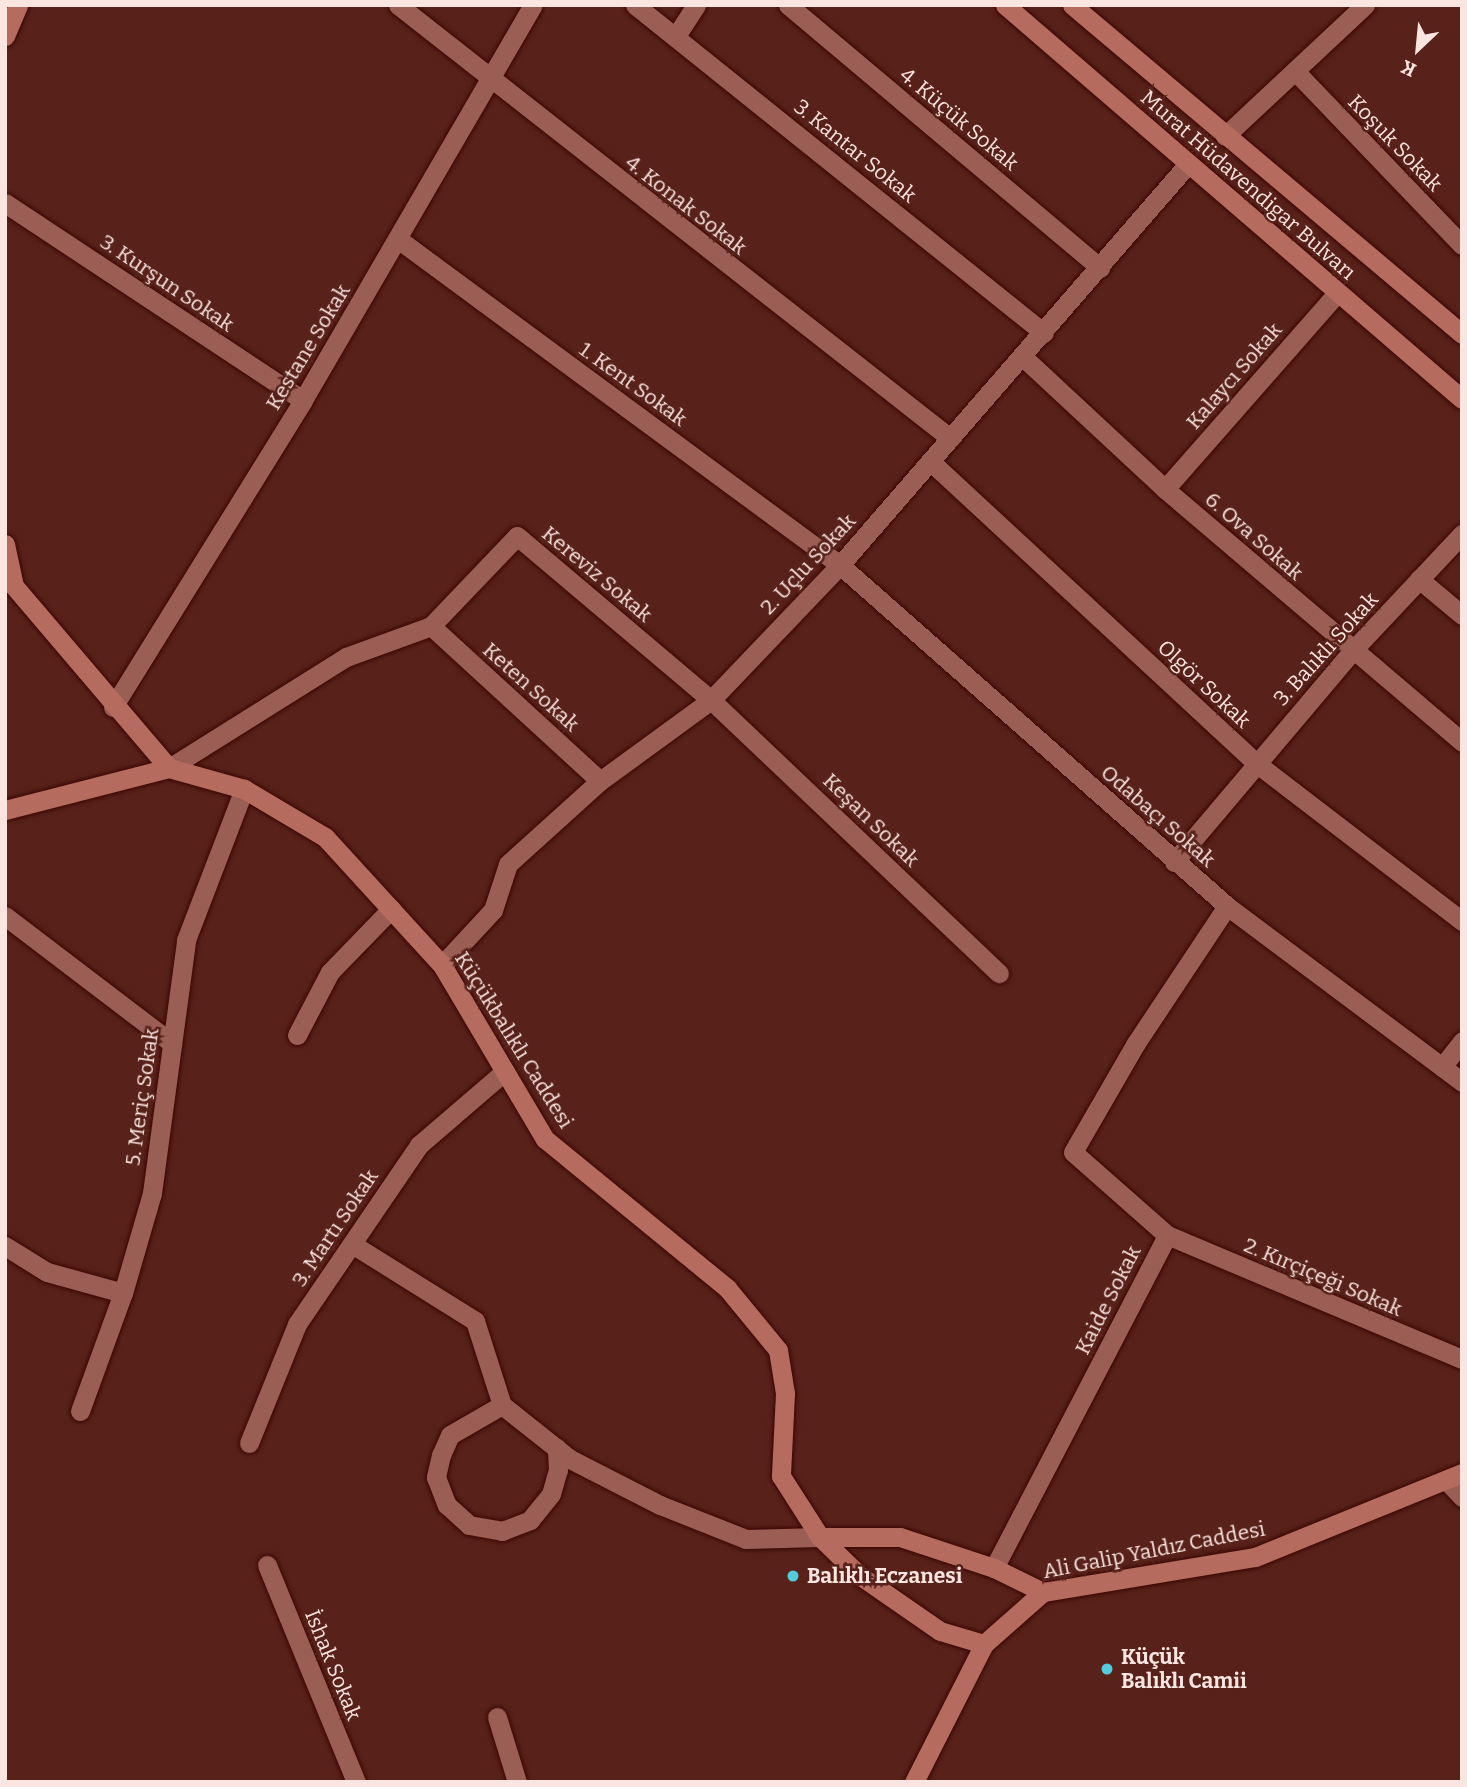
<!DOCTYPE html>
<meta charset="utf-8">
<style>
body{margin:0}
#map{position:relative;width:1467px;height:1787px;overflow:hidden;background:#58221a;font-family:Bitter,serif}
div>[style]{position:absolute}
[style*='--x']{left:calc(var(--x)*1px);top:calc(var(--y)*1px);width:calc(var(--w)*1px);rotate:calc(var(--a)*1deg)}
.roads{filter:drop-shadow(0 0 2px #3b0603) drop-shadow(0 0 2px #3b0603)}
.minor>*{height:19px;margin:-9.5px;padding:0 9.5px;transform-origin:9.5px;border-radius:9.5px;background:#9b5e54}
.secondary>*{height:19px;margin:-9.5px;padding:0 9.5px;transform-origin:9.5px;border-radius:9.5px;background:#b66b5f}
.dots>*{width:19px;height:19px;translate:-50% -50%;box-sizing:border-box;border:4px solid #58221a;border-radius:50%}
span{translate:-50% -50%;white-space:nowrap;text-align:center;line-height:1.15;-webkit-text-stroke:5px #58221a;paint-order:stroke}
.street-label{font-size:21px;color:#fbe5e1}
.poi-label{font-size:21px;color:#fbe5e1;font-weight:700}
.left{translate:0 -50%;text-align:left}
.frame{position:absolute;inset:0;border:7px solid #fbe5e1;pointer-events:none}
.north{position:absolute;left:1383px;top:14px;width:70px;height:70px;-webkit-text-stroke:5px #58221a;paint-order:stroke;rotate:206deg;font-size:19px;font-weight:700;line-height:28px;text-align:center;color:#fbe5e1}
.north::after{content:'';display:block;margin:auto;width:24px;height:32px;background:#fbe5e1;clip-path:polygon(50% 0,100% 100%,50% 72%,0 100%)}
</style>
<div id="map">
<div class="roads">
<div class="minor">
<div style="--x:398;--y:5;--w:702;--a:38.11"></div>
<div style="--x:635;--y:5;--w:524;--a:38.73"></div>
<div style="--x:788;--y:5;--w:408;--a:40.1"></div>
<div style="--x:676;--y:36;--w:37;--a:-57"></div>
<div style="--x:1296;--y:72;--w:240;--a:46.2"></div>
<div style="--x:1225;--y:136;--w:192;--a:-43.1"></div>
<div style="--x:5;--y:203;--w:357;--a:33.5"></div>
<div style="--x:398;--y:239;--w:549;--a:36.41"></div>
<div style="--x:840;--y:565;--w:516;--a:41.38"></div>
<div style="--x:1227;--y:906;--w:294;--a:36.8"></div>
<div style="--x:1023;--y:357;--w:194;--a:42.9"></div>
<div style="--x:1165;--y:489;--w:390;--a:40.4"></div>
<div style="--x:930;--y:461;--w:444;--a:42.8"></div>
<div style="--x:1256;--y:763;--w:260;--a:37.5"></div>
<div style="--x:1165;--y:489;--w:261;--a:-48.7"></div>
<div style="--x:1419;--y:579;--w:56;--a:39.9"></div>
<div style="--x:431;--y:626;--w:229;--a:42.5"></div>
<div style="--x:113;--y:707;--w:361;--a:-58.2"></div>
<div style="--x:303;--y:400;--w:457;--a:-59.8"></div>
<div style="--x:169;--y:768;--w:209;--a:-32.1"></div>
<div style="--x:346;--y:657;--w:90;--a:-20"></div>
<div style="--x:431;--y:626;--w:124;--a:-46.3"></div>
<div style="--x:517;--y:536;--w:254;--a:40.2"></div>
<div style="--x:711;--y:700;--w:397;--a:43.5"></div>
<div style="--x:1174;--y:862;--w:276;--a:-49.8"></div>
<div style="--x:1352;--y:651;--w:161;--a:-46.8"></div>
<div style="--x:5;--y:916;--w:210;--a:37.3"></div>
<div style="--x:442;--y:965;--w:75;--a:-47.2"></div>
<div style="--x:493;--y:910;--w:48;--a:-71.9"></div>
<div style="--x:508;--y:864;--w:124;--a:-42.1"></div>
<div style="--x:600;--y:781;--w:137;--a:-36.1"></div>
<div style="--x:711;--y:700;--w:187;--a:-46.3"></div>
<div style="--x:840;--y:565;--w:531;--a:-49.05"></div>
<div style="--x:297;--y:1035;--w:71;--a:-62.4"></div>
<div style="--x:330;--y:972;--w:88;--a:-45.9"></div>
<div style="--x:1442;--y:1067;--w:33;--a:-52"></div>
<div style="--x:1167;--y:1235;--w:320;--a:22.8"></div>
<div style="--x:352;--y:1244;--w:145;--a:32"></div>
<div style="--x:475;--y:1321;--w:88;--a:72.2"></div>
<div style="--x:502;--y:1405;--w:87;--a:38.5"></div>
<div style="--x:570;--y:1459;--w:101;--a:27.1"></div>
<div style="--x:660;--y:1505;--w:92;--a:21.6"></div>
<div style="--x:746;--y:1539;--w:74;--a:-1.5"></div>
<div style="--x:5;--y:1246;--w:49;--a:31.8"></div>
<div style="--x:47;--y:1272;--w:79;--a:15.4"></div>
<div style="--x:502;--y:1405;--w:60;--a:150"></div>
<div style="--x:450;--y:1435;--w:22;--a:114"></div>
<div style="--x:441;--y:1455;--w:23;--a:103"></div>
<div style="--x:436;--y:1477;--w:30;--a:69"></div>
<div style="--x:447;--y:1505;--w:30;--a:42"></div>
<div style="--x:469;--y:1525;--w:34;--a:10"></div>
<div style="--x:502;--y:1531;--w:30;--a:-21"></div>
<div style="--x:530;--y:1520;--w:33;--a:-51"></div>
<div style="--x:551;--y:1494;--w:25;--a:-74"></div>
<div style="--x:558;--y:1470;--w:22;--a:-93"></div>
<div style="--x:80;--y:1411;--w:126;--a:-70"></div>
<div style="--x:123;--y:1293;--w:104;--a:-73.8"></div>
<div style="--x:152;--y:1193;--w:255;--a:-82.3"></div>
<div style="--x:186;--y:940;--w:162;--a:-69"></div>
<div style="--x:249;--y:1443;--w:128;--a:-68"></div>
<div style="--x:297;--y:1324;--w:217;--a:-55.7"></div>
<div style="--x:419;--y:1145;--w:113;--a:-40.7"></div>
<div style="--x:1448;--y:1482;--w:21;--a:47"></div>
<div style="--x:267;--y:1565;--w:235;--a:67.7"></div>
<div style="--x:994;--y:1568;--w:375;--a:-62.5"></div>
<div style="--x:1167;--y:1235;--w:125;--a:-138.6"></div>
<div style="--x:1073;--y:1152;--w:126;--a:-60"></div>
<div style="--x:1136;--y:1043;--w:164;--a:-56.4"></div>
<div style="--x:497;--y:1717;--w:68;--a:72.9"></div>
</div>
<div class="secondary">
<div style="--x:1005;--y:5;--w:603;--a:40.77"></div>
<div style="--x:1072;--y:5;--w:510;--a:40.15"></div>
<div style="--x:5;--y:36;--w:34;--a:-67"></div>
<div style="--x:5;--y:544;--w:43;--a:77.9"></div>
<div style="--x:14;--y:586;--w:239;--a:49.6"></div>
<div style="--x:169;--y:768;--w:78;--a:15.6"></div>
<div style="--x:244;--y:789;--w:94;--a:30.7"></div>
<div style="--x:325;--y:837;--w:173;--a:47.6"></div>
<div style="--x:442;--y:965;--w:202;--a:59.4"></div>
<div style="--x:545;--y:1139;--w:235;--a:39.3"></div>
<div style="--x:727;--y:1288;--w:80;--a:50.6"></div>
<div style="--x:778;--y:1350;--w:44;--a:80.8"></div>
<div style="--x:785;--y:1393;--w:83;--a:92.8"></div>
<div style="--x:781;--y:1476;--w:72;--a:57.4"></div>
<div style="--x:820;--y:1537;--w:54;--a:44.3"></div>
<div style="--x:859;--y:1575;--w:98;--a:34.7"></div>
<div style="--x:940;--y:1631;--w:46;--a:16.5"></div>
<div style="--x:5;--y:810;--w:169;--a:-14.4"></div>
<div style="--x:820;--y:1537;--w:80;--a:0"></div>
<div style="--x:900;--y:1537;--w:99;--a:18.3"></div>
<div style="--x:994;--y:1568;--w:55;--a:26.1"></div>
<div style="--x:914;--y:1782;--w:155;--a:-63.1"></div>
<div style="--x:984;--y:1644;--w:79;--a:-41.4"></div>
<div style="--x:1043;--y:1592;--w:215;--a:-9.4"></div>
<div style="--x:1255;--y:1557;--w:223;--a:-22.1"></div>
</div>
</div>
<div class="dots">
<div style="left:793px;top:1576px;background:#54cadd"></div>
<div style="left:1107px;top:1669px;background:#54cadd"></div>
</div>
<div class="street-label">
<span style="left:959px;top:119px;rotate:40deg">4. Küçük Sokak</span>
<span style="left:1395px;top:143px;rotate:46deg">Koşuk Sokak</span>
<span style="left:855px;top:151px;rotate:39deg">3. Kantar Sokak</span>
<span style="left:1248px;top:185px;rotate:41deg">Murat Hüdavendigar Bulvarı</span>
<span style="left:686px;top:205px;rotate:38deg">4. Konak Sokak</span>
<span style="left:167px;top:283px;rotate:34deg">3. Kurşun Sokak</span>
<span style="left:308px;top:347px;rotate:-59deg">Kestane Sokak</span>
<span style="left:1234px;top:376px;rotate:-49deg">Kalaycı Sokak</span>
<span style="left:633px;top:384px;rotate:36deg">1. Kent Sokak</span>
<span style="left:1254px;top:536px;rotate:41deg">6. Ova Sokak</span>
<span style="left:808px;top:564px;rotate:-47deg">2. Uçlu Sokak</span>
<span style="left:597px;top:574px;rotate:40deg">Kereviz Sokak</span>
<span style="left:1326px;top:649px;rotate:-48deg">3. Balıklı Sokak</span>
<span style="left:1204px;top:684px;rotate:43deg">Olgör Sokak</span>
<span style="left:531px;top:687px;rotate:42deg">Keten Sokak</span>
<span style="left:1158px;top:816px;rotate:41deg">Odabaçı Sokak</span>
<span style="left:871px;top:820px;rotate:44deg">Keşan Sokak</span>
<span style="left:514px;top:1040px;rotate:58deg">Küçükbalıklı Caddesi</span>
<span style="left:142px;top:1097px;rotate:-82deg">5. Meriç Sokak</span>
<span style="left:335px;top:1228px;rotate:-56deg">3. Martı Sokak</span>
<span style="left:1323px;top:1277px;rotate:23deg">2. Kırçiçeği Sokak</span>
<span style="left:1108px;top:1300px;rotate:-63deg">Kaide Sokak</span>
<span style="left:1154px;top:1550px;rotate:-11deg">Ali Galip Yaldız Caddesi</span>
<span style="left:333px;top:1665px;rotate:68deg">İshak Sokak</span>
</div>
<div class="poi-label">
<span class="left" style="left:807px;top:1576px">Balıklı Eczanesi</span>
<span class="left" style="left:1121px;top:1669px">Küçük<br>Balıklı Camii</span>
</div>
<div class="frame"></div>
<div class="north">K</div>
</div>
